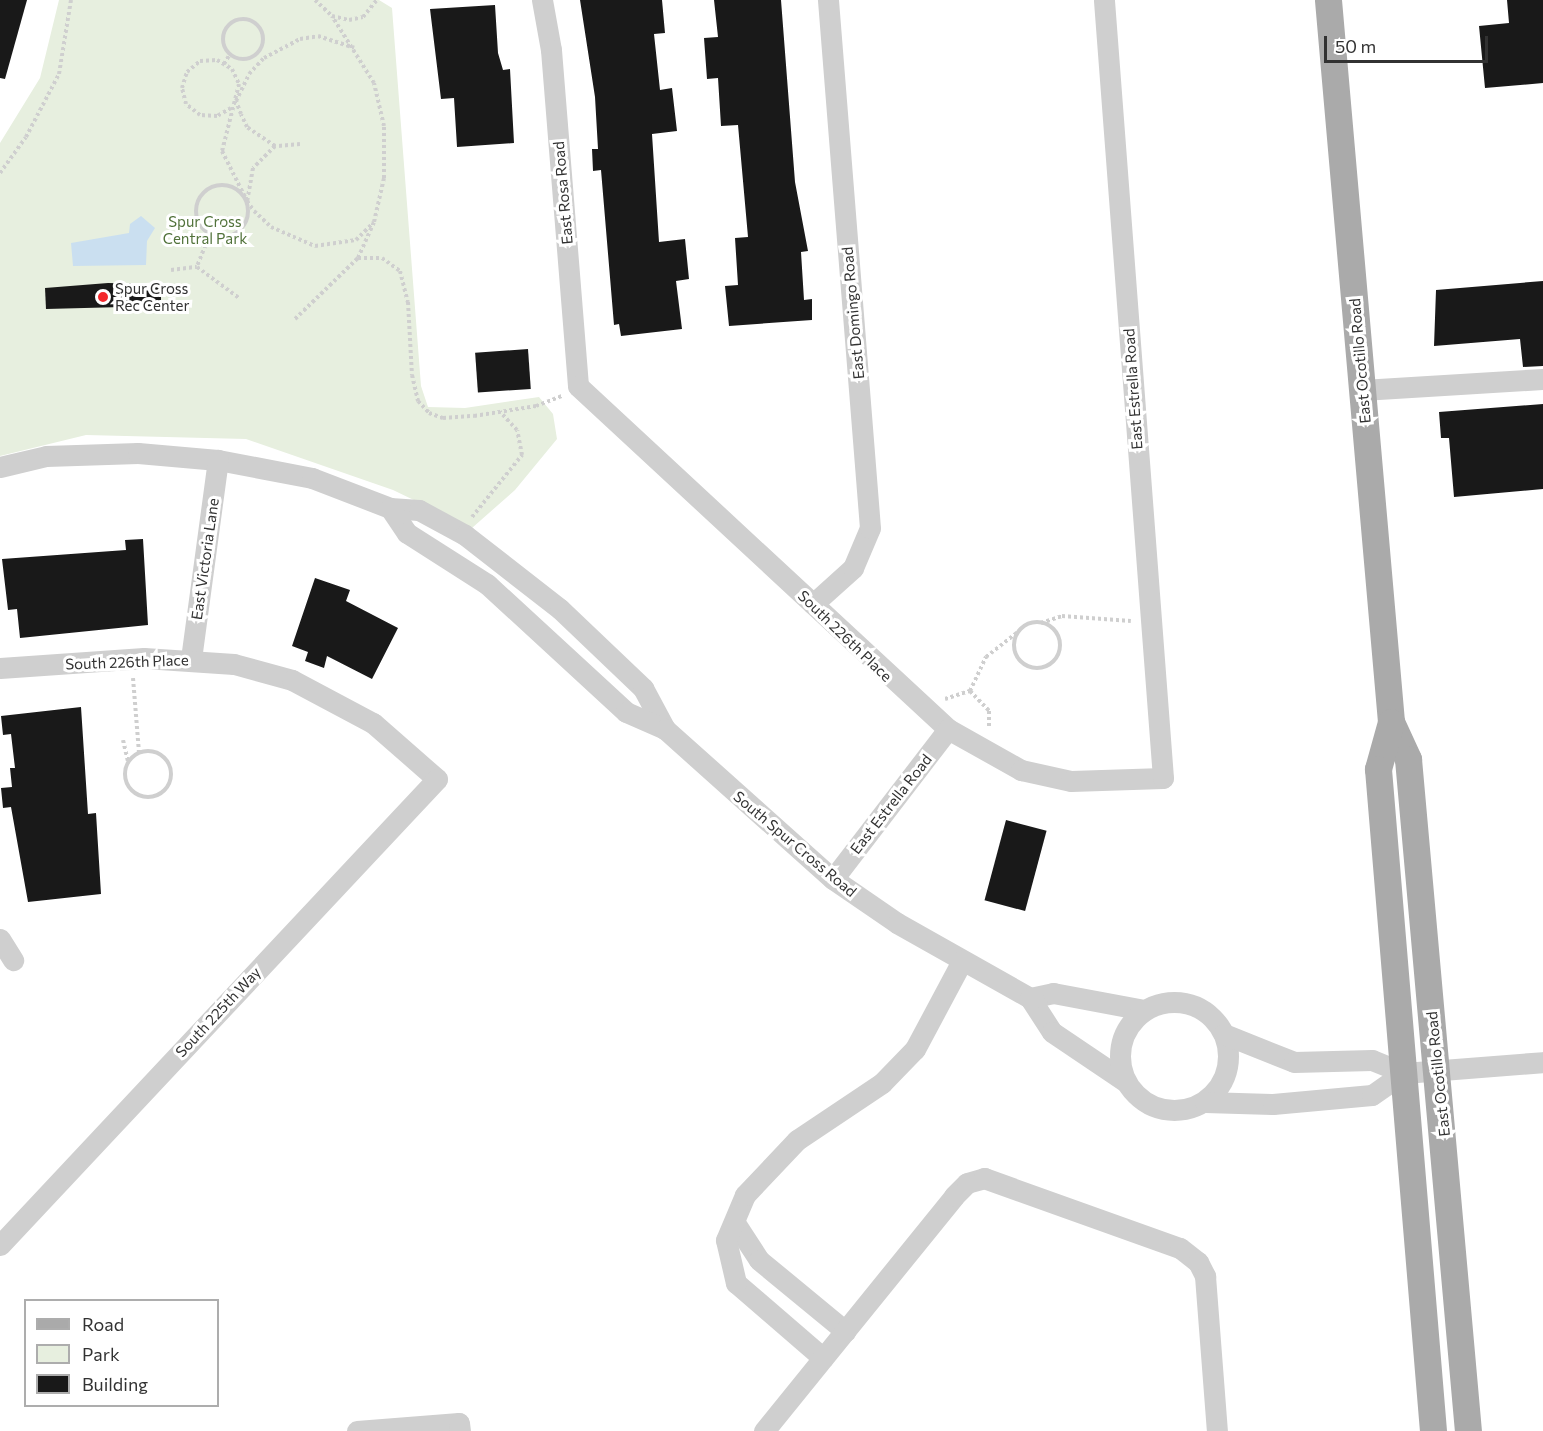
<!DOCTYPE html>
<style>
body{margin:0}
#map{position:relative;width:1543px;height:1431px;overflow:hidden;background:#fff;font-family:Commissioner,sans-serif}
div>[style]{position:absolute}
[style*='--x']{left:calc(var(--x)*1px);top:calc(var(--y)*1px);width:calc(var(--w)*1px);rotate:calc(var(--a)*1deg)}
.green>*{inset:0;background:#e7efdf}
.water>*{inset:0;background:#cadff0}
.building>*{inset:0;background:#191919;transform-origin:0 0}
.path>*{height:4px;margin-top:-2px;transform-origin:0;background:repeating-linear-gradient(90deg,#cfcfcf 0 3px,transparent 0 6px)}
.path>.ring{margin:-2px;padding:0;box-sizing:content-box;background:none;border:4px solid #cfcfcf;border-radius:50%}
.minor>*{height:21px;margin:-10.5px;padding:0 10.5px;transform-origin:10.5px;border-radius:10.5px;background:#cfcfcf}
.minor>.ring{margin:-10.5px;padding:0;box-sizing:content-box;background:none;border:21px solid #cfcfcf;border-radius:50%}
.major>*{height:27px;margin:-13.5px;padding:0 13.5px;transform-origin:13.5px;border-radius:13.5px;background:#aaa}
.dots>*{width:16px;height:16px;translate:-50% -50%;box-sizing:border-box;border:3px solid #fff;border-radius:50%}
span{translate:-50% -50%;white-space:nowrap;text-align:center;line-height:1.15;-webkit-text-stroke:6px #fff;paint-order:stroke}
.street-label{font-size:15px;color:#323232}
.park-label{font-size:15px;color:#51723a}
.poi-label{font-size:15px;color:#323232}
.left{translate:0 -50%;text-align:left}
.legend{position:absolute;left:24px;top:1299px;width:195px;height:108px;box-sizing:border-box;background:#fff;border:2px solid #adadad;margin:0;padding:8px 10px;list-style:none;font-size:18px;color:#323232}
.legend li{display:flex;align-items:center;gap:12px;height:30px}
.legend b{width:30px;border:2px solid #adadad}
.scale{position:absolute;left:1324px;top:36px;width:164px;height:27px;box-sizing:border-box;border:3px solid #323232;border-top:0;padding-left:8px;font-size:18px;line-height:21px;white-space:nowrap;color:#323232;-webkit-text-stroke:4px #fff;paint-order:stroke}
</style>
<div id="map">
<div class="green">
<div style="clip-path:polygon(59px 0,379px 0,392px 8px,421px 386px,428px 407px,465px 408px,539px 397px,553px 414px,557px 439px,515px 490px,472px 528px,393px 490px,246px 439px,86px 435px,0 456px,0 143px,40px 78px)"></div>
</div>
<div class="water">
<div style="clip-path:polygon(141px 216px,155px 228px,147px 241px,146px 265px,73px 266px,71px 243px,129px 233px,130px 224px)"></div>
</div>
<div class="building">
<div style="clip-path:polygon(0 0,27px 0,5px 79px,0 78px)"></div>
<div style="clip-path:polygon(580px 0,662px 0,665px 33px,654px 34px,660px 90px,672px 88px,677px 131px,652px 134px,659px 242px,685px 239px,689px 279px,676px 281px,682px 329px,621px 336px,619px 324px,614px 325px,601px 170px,593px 171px,592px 149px,598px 149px,595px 97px)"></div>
<div style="clip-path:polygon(714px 0,781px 0,795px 182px,808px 251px,801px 252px,804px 300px,812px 299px,812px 320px,729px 326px,725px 286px,738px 285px,735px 238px,748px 237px,738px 125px,721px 126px,718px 78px,707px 79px,704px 38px,718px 37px)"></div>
<div style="clip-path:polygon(1507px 0,1543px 0,1543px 83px,1485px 88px,1479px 26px,1509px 23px)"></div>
<div style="clip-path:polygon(495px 5px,498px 53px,503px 70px,510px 69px,514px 143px,457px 147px,454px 98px,441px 99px,430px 9px)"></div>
<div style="clip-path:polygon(1543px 281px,1543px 366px,1523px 367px,1520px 339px,1434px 346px,1436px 290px)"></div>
<div style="clip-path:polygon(108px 283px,161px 284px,161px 306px,46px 309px,45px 288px)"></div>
<div style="left:528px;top:349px;width:40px;height:53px;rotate:86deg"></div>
<div style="clip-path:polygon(1543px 404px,1543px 489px,1454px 497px,1449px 438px,1441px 438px,1439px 412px)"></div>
<div style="clip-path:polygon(143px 539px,148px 625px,20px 638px,17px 609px,8px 610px,2px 559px,126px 550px,125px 540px)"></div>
<div style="clip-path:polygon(315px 578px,350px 590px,346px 601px,398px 628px,372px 679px,327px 656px,324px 668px,305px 661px,308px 652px,292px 646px)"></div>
<div style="clip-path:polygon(81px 707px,88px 814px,96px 813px,101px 894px,28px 902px,11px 807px,3px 808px,1px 788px,12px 787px,10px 768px,15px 768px,11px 734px,3px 735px,1px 716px)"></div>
<div style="left:1006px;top:820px;width:42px;height:83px;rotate:15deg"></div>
</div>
<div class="path">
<div style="--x:315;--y:0;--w:23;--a:43"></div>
<div style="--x:332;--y:16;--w:17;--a:13"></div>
<div style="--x:349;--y:20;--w:14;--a:-12"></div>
<div style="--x:363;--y:17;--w:22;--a:-51"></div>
<div class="ring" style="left:223px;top:19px;width:36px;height:36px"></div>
<div style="--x:224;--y:64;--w:12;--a:-59"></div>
<div style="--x:231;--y:108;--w:16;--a:150"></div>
<div style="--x:217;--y:116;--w:17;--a:-177"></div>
<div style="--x:200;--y:115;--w:18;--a:-142"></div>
<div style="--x:186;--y:104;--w:16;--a:-104"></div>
<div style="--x:182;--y:88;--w:17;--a:-73"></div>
<div style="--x:187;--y:72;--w:17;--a:-40"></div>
<div style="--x:200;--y:61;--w:17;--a:-3"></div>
<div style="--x:217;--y:60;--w:17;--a:31"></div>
<div style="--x:232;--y:69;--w:17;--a:65"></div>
<div style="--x:239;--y:84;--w:69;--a:104.2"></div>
<div style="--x:222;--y:151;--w:56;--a:63.4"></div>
<div style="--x:300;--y:144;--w:25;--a:175"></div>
<div style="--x:275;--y:146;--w:31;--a:135"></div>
<div style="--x:253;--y:168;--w:34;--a:100"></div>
<div style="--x:247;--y:201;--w:12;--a:55"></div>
<div style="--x:254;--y:211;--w:23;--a:43"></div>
<div style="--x:271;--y:227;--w:48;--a:23.4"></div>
<div style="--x:315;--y:246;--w:41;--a:-8.3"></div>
<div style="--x:356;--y:240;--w:25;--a:-45"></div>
<div style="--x:275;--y:146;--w:34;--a:-146"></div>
<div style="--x:247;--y:127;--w:14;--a:-115"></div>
<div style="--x:241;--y:114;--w:14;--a:-111"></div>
<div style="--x:236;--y:101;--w:30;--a:-64"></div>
<div style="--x:249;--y:74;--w:22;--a:-47"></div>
<div style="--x:264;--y:58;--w:41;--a:-27.8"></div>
<div style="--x:300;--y:39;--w:18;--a:-9"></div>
<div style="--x:318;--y:36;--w:38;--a:18"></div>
<div style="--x:0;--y:173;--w:44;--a:-54.2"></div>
<div style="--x:26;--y:137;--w:71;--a:-62.4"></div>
<div style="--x:59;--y:74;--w:75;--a:-80.8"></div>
<div class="ring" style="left:196px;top:185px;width:48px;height:48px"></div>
<div style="--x:210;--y:234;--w:35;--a:112"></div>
<div style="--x:197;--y:267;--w:52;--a:36.4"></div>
<div style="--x:358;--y:258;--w:24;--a:0"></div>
<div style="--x:382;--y:258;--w:22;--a:36"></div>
<div style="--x:400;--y:271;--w:32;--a:76"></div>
<div style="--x:408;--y:302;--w:73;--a:86.9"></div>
<div style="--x:412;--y:375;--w:27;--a:77"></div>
<div style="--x:418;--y:401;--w:16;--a:47"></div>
<div style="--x:429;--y:413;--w:15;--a:20"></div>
<div style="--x:443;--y:418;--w:31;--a:-4"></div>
<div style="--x:474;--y:416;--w:63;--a:-9.2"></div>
<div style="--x:536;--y:406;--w:28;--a:-21"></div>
<div style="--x:171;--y:270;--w:26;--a:-7"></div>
<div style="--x:295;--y:319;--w:88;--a:-44.1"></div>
<div style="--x:358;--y:258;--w:39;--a:-66"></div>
<div style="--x:374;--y:222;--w:45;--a:-77.2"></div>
<div style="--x:384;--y:178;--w:52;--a:-90"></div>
<div style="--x:384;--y:126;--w:44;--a:-103.1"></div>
<div style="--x:374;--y:83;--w:79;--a:-122.1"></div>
<div style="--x:472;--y:517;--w:80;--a:-51.1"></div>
<div style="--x:522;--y:455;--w:25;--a:-101"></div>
<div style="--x:517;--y:430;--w:25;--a:-133"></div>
<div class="ring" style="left:1014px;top:622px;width:42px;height:42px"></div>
<div style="--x:1041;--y:623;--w:22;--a:-18"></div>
<div style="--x:1062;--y:616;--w:69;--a:4.1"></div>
<div style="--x:133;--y:678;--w:75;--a:85.4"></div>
<div style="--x:970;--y:691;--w:28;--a:46"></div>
<div style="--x:989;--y:711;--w:16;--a:90"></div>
<div style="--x:945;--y:699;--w:26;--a:-18"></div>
<div style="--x:970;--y:691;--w:38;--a:-65"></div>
<div style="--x:986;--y:657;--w:42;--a:-38.2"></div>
<div style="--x:123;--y:740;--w:23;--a:77"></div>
<div class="ring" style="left:125px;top:751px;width:42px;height:42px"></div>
</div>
<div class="minor">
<div style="--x:542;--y:0;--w:51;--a:79.8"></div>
<div style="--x:551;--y:50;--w:337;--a:85.4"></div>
<div style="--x:578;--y:386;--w:505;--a:42.83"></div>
<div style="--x:948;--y:729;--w:84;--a:29.3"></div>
<div style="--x:1021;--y:770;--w:51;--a:12.4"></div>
<div style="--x:1071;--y:781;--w:92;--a:-1.9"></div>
<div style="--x:1163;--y:778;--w:780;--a:-94.34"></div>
<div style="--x:1362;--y:390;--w:181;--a:-3.5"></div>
<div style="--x:0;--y:467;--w:47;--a:-13.4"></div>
<div style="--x:46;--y:456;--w:92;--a:-1.9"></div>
<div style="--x:138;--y:453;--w:80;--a:5"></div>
<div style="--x:218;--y:460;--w:96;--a:10.8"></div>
<div style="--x:312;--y:478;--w:84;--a:21"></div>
<div style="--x:390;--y:508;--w:29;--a:4"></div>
<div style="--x:419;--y:510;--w:52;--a:28.5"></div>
<div style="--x:465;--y:535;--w:120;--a:37.9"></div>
<div style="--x:560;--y:609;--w:115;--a:43.6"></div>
<div style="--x:643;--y:688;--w:47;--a:61.8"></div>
<div style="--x:390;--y:508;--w:30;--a:56"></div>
<div style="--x:407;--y:533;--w:95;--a:32.5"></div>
<div style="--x:487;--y:584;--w:189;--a:42.6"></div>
<div style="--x:626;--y:712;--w:43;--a:23.6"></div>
<div style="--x:665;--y:729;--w:225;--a:41.8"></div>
<div style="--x:833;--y:879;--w:78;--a:34.5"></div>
<div style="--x:897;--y:923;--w:153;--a:29.4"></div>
<div style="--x:1030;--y:998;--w:40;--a:57.1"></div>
<div style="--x:1052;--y:1032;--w:89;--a:34"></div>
<div style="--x:813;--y:604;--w:54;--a:-42"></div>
<div style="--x:853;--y:568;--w:43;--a:-67"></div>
<div style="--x:870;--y:528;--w:530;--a:-94.55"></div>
<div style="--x:191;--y:659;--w:201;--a:-82.3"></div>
<div style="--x:0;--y:668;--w:144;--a:-4"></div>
<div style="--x:144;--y:658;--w:90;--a:3.8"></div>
<div style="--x:234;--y:664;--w:60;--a:15.4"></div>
<div style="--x:292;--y:680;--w:92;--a:28"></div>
<div style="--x:373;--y:723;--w:85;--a:41.2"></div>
<div style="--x:437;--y:779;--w:639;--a:133.16"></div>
<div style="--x:833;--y:879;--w:189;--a:-52.5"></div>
<div style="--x:0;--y:939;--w:25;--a:58"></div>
<div style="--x:1030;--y:998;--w:24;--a:-12"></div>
<div style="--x:1053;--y:993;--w:93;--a:10.6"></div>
<div class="ring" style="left:1120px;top:1002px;width:87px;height:87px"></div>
<div style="--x:1224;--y:1034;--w:75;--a:21.8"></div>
<div style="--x:1294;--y:1062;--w:78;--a:-1.5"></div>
<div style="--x:1372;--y:1060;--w:35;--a:22"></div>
<div style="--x:1404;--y:1073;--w:139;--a:-4.5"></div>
<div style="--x:1205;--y:1102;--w:68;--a:1.7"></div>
<div style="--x:1273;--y:1104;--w:99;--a:-5.2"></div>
<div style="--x:1372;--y:1095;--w:39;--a:-35"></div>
<div style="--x:735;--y:1223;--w:44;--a:57"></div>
<div style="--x:759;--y:1260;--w:112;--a:39.5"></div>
<div style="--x:823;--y:1358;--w:115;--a:-139.2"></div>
<div style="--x:736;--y:1283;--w:44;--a:-103.1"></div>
<div style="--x:726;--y:1240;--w:49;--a:-67.1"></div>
<div style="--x:745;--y:1195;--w:76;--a:-46.6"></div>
<div style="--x:797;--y:1140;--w:102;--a:-33.8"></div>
<div style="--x:882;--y:1083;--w:47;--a:-45.9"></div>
<div style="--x:915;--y:1049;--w:100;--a:-61.9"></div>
<div style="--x:357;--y:1431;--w:102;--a:-4.5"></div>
<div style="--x:459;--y:1423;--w:8;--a:83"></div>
<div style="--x:764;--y:1431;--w:302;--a:-51"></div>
<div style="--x:954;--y:1196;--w:18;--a:-45"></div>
<div style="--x:967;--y:1183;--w:18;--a:-16"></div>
<div style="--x:984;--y:1178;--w:208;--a:19.7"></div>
<div style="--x:1180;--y:1248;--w:23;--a:38"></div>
<div style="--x:1198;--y:1262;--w:16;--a:63"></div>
<div style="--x:1205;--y:1276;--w:155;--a:85.6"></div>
</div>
<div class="major">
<div style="--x:1328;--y:0;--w:725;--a:85.01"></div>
<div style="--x:1391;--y:722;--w:41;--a:65.3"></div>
<div style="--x:1408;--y:759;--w:675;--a:84.9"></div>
<div style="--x:1391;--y:722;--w:49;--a:105.5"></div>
<div style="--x:1378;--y:769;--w:664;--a:85.25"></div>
</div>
<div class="dots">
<div style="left:103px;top:297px;background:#f3292d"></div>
</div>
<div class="street-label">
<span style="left:563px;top:193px;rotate:-95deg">East Rosa Road</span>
<span style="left:853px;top:313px;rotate:-95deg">East Domingo Road</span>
<span style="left:1360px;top:361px;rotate:-95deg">East Ocotillo Road</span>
<span style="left:1133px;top:389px;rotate:-94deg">East Estrella Road</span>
<span style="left:205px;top:559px;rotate:-82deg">East Victoria Lane</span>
<span style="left:845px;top:636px;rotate:44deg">South 226th Place</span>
<span style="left:127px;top:662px;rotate:-2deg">South 226th Place</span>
<span style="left:891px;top:804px;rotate:-52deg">East Estrella Road</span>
<span style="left:795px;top:844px;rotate:40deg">South Spur Cross Road</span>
<span style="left:218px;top:1012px;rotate:-47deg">South 225th Way</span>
<span style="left:1438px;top:1074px;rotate:-96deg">East Ocotillo Road</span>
</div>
<div class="park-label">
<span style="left:205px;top:230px">Spur Cross<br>Central Park</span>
</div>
<div class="poi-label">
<span class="left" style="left:115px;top:297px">Spur Cross<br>Rec Center</span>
</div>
<ul class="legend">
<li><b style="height:8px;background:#aaa"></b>Road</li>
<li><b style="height:16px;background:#e7efdf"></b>Park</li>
<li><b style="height:16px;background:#191919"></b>Building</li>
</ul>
<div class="scale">50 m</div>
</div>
